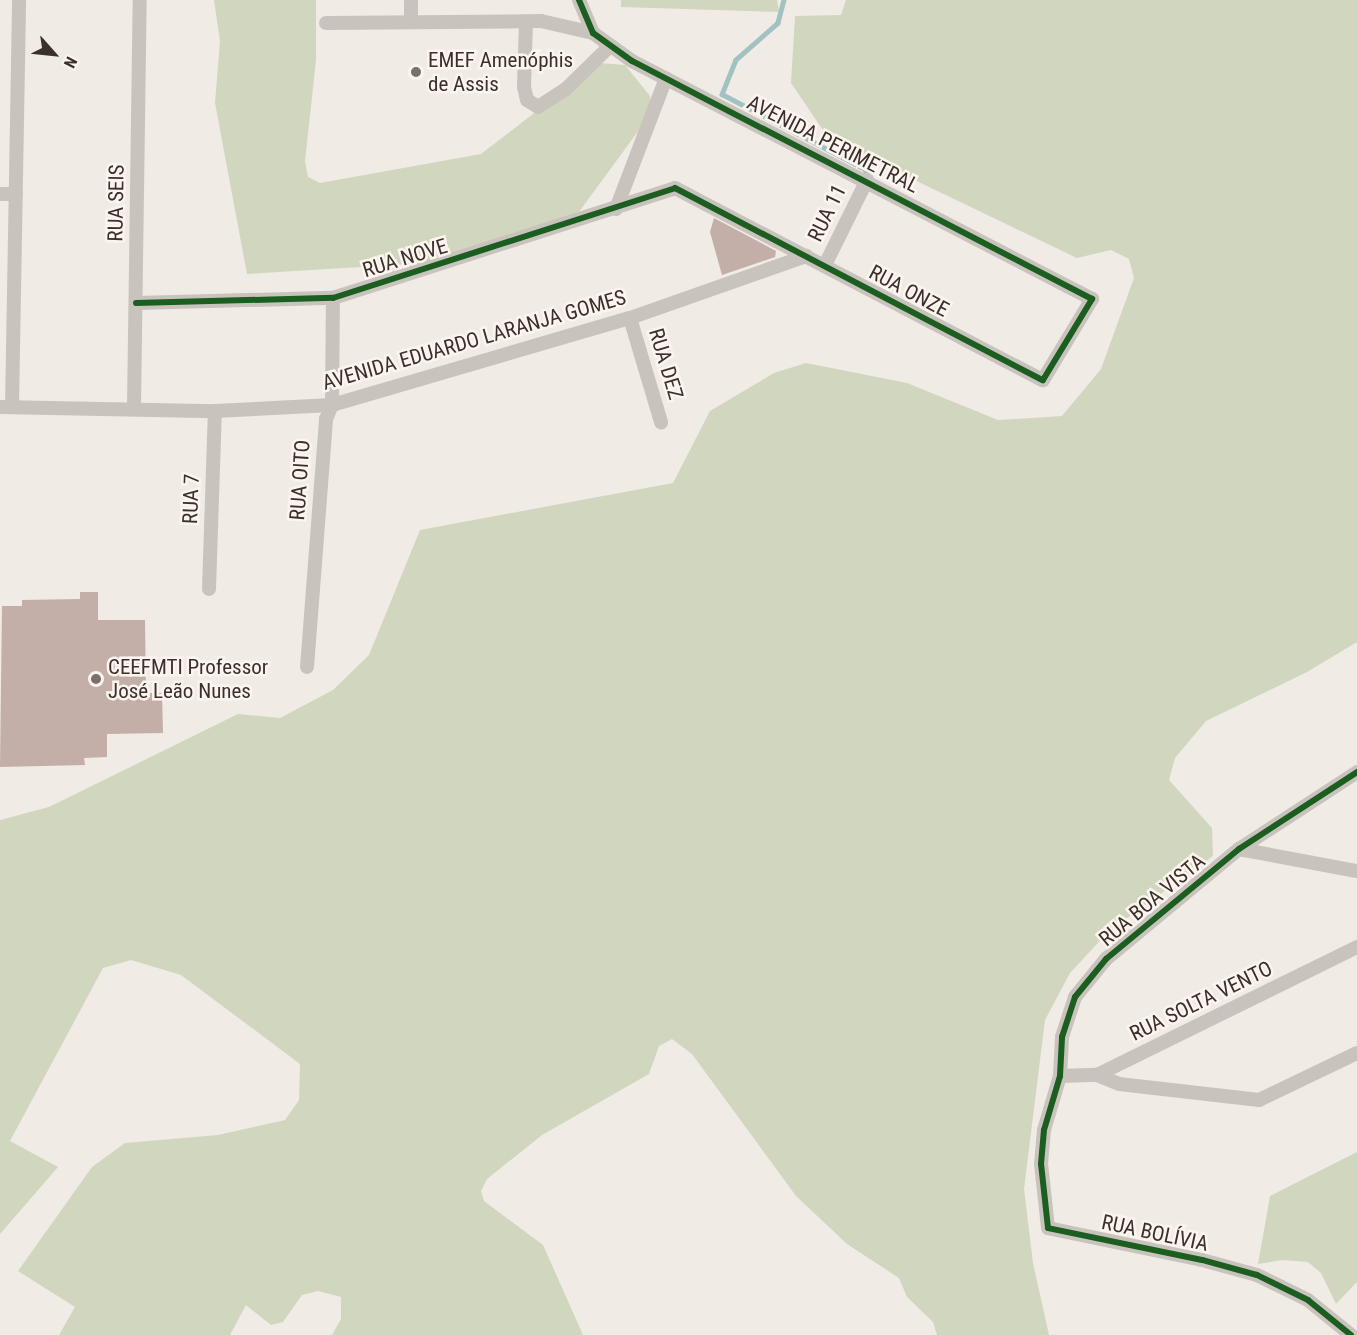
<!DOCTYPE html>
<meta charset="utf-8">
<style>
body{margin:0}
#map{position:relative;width:1357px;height:1335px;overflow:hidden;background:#f0ebe5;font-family:"Roboto Condensed",sans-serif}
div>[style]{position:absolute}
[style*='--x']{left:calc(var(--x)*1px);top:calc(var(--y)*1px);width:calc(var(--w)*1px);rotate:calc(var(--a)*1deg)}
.green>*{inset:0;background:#d1d6bf}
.stream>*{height:4.5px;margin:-2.25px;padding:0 2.25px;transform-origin:2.25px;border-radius:2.25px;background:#a1c2c1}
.building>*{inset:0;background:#c3afa7}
.street>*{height:14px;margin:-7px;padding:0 7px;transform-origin:7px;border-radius:7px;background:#c9c3be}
.cycleway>*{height:6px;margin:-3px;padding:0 3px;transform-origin:3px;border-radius:3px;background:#1b5e20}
.dots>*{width:16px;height:16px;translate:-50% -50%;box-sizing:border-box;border:3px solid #fbf5ee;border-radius:50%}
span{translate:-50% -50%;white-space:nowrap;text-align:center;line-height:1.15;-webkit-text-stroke:5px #fbf5ee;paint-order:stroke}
.poi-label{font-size:21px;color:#3b302b}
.left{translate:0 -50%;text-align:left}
.street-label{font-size:21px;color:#3b302b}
.north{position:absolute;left:24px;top:24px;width:60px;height:60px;-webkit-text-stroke:4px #fbf5ee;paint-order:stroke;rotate:117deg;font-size:16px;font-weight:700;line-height:24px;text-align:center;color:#3b302b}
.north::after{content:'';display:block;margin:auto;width:21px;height:27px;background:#3b302b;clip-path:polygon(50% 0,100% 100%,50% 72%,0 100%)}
</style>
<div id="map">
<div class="green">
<div style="clip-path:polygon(214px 0,316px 0,316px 60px,305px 161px,308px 177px,320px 183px,481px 154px,599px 63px,625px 65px,650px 96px,650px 115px,573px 220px,426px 263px,247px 274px,215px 103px,220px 41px)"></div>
<div style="clip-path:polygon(621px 0,777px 0,779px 12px,621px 7px)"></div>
<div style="clip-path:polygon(846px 0,1357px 0,1357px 642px,1307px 672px,1206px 721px,1175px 758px,1169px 780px,1212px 828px,1213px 856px,1108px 932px,1070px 973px,1045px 1020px,1024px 1189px,1033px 1263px,1049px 1335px,937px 1335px,933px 1322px,907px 1297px,899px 1278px,847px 1244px,796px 1196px,692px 1054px,672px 1039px,659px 1046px,649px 1074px,542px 1135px,487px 1179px,481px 1191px,484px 1201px,543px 1245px,583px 1335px,332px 1335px,341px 1319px,341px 1297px,318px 1291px,302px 1295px,283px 1322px,271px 1325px,246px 1305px,230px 1335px,59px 1335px,75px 1307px,18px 1271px,92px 1167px,125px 1143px,218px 1135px,285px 1120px,299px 1100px,300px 1064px,181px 975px,131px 960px,103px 968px,10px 1141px,58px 1167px,0 1234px,0 820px,49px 807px,238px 714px,280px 718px,333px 690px,369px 655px,420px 530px,673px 483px,710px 411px,774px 373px,806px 363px,907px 383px,998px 420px,1062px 416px,1101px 369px,1134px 278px,1129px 259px,1111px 250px,1077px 258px,829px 139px,791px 83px,795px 16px,841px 15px)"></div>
<div style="clip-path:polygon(1357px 1152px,1357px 1282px,1336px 1304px,1321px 1273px,1308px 1262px,1282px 1260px,1258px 1264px,1270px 1196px)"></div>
</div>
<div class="stream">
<div style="--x:784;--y:0;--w:24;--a:105"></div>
<div style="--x:778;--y:23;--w:56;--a:138.6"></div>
<div style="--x:736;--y:60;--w:37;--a:112"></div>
<div style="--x:722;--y:94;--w:161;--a:27.7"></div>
<div style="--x:865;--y:169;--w:9;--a:72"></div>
</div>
<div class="building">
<div style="clip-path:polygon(714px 218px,776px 251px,775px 257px,722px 275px,710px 232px)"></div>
<div style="clip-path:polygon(80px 592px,98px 592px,98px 620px,145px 620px,146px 693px,162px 693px,163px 733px,107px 734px,107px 757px,84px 758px,85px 765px,0 767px,2px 606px,22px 606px,22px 600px,80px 599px)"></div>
</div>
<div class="street">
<div style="--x:411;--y:20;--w:20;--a:-90"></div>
<div style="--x:526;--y:22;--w:65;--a:91.8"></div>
<div style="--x:524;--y:87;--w:13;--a:77"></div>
<div style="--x:527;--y:100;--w:13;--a:32"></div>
<div style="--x:538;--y:107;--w:33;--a:-33"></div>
<div style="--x:566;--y:89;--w:60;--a:-44.3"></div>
<div style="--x:326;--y:23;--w:215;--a:-0.5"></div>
<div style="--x:541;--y:21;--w:53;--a:13"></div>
<div style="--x:0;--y:194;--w:16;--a:0"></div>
<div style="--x:616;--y:209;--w:140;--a:-69.1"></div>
<div style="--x:825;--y:265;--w:95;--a:-63.7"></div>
<div style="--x:136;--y:303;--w:197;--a:-1.5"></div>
<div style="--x:333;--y:298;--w:359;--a:-17.8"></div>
<div style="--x:675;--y:188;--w:415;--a:27.6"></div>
<div style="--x:1043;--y:380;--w:95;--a:-58.8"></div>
<div style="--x:1092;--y:299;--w:518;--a:-152.64"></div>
<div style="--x:632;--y:61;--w:48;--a:-144.3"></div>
<div style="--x:593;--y:33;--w:36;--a:-113"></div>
<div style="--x:630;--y:318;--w:109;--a:73.4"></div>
<div style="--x:0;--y:407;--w:215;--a:1.1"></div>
<div style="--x:215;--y:411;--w:117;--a:-2.9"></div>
<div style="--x:332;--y:405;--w:310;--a:-16.3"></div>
<div style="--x:630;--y:318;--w:187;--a:-19.4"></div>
<div style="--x:12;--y:407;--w:407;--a:-89"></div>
<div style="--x:134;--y:407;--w:407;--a:-89.2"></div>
<div style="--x:209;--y:589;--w:178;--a:-88.1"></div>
<div style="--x:307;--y:667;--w:249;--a:-85.6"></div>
<div style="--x:326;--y:419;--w:15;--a:-67"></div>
<div style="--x:332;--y:405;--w:107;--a:-89.5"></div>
<div style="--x:1239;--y:849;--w:120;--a:10.6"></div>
<div style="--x:1097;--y:1075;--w:24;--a:22"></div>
<div style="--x:1119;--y:1084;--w:141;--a:6.5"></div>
<div style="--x:1259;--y:1100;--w:109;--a:-25.6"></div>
<div style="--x:1060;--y:1076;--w:37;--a:-2"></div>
<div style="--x:1097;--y:1075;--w:290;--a:-26.2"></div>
<div style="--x:1351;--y:1335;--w:55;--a:-140.9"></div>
<div style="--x:1308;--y:1300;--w:57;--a:-153.9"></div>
<div style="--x:1257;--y:1275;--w:57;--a:-164.7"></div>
<div style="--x:1202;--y:1260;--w:157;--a:-168.3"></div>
<div style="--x:1048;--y:1228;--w:64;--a:-96.2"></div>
<div style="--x:1041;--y:1164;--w:34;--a:-85"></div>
<div style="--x:1044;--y:1130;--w:56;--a:-73.5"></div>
<div style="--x:1060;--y:1076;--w:39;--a:-87"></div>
<div style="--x:1062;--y:1037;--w:42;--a:-72"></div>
<div style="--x:1075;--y:997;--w:49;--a:-50.8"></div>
<div style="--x:1106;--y:959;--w:173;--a:-39.6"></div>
<div style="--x:1239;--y:849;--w:141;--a:-33.1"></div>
</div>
<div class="cycleway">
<div style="--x:136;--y:303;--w:197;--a:-1.5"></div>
<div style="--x:333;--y:298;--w:359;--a:-17.8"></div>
<div style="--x:675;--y:188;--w:415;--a:27.6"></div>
<div style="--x:1043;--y:380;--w:95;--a:-58.8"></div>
<div style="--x:1092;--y:299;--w:518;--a:-152.64"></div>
<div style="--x:632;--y:61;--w:48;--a:-144.3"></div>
<div style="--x:593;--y:33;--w:36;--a:-113"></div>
<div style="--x:1351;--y:1335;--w:55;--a:-140.9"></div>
<div style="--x:1308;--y:1300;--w:57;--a:-153.9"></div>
<div style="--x:1257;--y:1275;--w:57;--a:-164.7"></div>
<div style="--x:1202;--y:1260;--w:157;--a:-168.3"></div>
<div style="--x:1048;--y:1228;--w:64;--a:-96.2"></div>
<div style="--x:1041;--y:1164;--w:34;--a:-85"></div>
<div style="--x:1044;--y:1130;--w:56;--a:-73.5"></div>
<div style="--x:1060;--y:1076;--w:39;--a:-87"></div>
<div style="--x:1062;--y:1037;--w:42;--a:-72"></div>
<div style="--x:1075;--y:997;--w:49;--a:-50.8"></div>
<div style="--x:1106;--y:959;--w:173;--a:-39.6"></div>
<div style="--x:1239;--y:849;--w:141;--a:-33.1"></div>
</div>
<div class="dots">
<div style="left:416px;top:72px;background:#7a716c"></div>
<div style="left:96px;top:679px;background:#7a716c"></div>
</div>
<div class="poi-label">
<span class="left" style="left:428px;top:72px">EMEF Amenóphis<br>de Assis</span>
<span class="left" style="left:108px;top:679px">CEEFMTI Professor<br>José Leão Nunes</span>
</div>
<div class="street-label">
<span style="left:833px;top:144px;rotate:27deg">AVENIDA PERIMETRAL</span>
<span style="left:116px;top:203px;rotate:-89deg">RUA SEIS</span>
<span style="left:827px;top:213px;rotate:-64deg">RUA 11</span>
<span style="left:405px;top:258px;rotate:-17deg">RUA NOVE</span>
<span style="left:909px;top:291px;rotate:28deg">RUA ONZE</span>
<span style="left:474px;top:340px;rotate:-16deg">AVENIDA EDUARDO LARANJA GOMES</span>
<span style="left:666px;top:364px;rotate:73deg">RUA DEZ</span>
<span style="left:300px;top:480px;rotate:-86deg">RUA OITO</span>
<span style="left:191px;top:499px;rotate:-88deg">RUA 7</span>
<span style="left:1152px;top:900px;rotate:-40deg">RUA BOA VISTA</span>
<span style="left:1201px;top:1001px;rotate:-26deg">RUA SOLTA VENTO</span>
<span style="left:1155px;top:1233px;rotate:12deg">RUA BOLÍVIA</span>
</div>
<div class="north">N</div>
</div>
